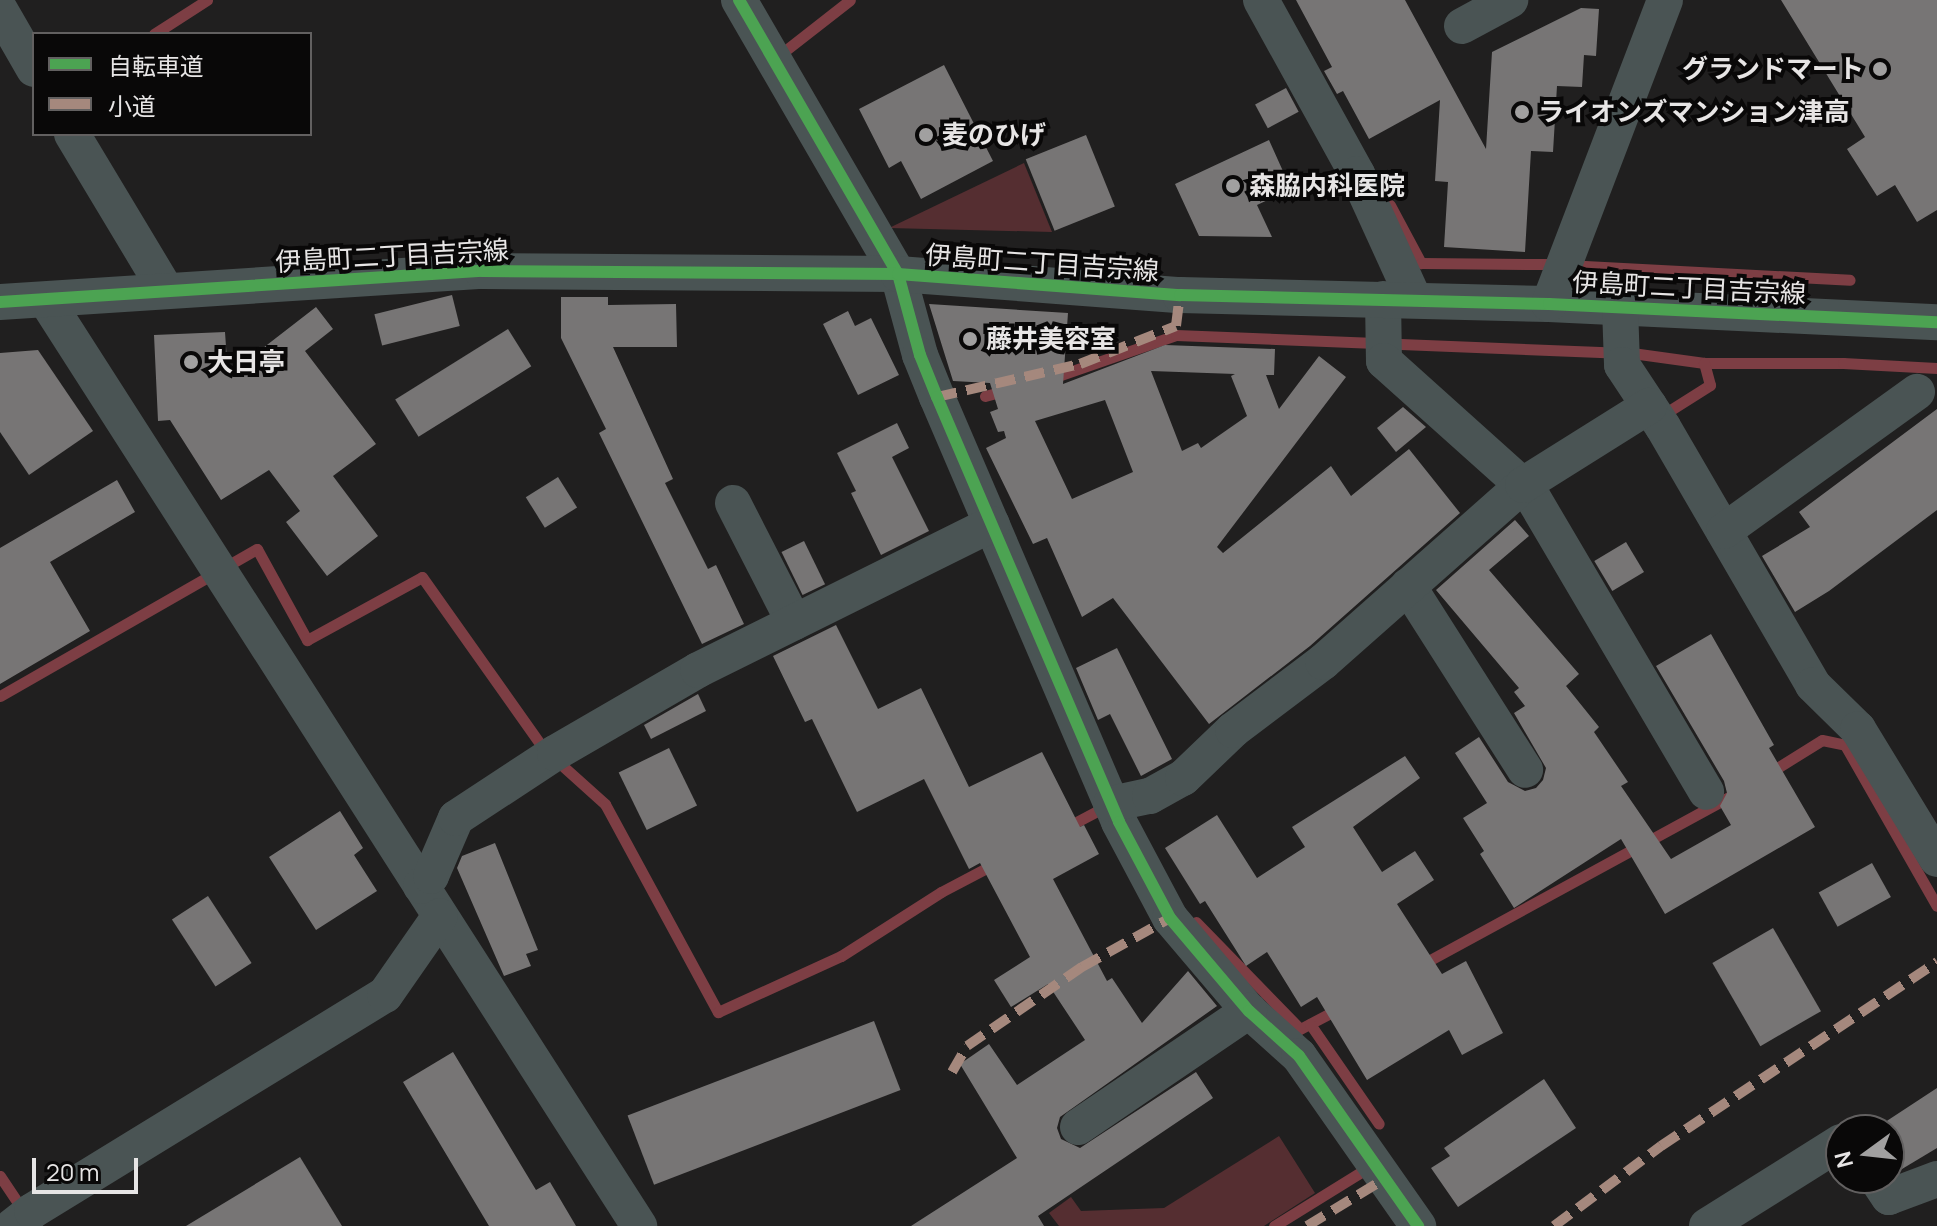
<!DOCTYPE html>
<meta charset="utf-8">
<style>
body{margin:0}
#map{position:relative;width:1937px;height:1226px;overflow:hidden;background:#201f1f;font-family:Manrope,"Noto Sans JP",sans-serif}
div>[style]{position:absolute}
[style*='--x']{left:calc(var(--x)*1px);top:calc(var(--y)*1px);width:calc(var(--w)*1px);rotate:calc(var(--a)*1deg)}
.green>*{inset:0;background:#552e31}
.stream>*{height:11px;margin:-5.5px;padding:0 5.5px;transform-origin:5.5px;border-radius:5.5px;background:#7d3e44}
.building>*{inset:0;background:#777575;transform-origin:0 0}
.minor>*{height:36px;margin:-18px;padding:0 18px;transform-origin:18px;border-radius:18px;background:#4a5454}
.quiet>*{height:10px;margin-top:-5px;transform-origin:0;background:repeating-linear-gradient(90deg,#a5887d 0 20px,transparent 0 30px)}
.cycleway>*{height:12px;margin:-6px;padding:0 6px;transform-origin:6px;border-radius:6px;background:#4ca352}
.dots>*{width:22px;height:22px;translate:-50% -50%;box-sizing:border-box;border:4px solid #090808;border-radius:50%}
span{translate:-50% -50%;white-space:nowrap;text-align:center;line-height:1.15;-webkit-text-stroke:8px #090808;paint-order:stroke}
.poi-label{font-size:26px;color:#e7e5e5;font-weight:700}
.right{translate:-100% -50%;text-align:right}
.left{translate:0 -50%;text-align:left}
.street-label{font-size:26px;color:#e7e5e5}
.legend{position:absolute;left:32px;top:32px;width:280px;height:104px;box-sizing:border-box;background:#090808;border:2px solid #626060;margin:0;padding:10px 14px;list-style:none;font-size:24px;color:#e7e5e5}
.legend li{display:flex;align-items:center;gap:16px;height:40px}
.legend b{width:40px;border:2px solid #626060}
.north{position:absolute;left:1825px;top:1114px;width:80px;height:80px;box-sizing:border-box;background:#090808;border:2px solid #626060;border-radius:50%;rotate:255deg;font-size:22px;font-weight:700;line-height:32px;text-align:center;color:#e7e5e5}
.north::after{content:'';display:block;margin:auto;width:28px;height:36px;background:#a1a0a0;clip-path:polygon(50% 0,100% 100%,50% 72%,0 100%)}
.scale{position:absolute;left:32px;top:1158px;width:106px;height:36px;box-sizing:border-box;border:4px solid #e7e5e5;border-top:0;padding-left:10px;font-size:24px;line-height:28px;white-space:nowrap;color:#e7e5e5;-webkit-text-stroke:6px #090808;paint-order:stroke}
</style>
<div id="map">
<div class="green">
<div style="clip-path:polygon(1024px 163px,1052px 232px,889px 228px)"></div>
<div style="clip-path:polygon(1279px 1136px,1315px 1193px,1264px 1226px,1059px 1226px,1049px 1213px,1071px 1197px,1081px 1211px,1164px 1208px)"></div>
</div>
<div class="stream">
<div style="--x:154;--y:34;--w:63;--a:-32.7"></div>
<div style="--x:786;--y:50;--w:81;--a:-38"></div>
<div style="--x:1390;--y:205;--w:66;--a:61.9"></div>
<div style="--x:1421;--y:263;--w:126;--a:0.5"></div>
<div style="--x:1547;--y:264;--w:303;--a:3"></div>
<div style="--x:1052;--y:378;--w:131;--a:-19.1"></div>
<div style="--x:1176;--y:335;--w:456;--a:2.3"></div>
<div style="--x:1632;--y:353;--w:73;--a:7.9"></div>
<div style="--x:1704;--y:363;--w:139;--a:0"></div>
<div style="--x:1843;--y:363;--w:94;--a:3"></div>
<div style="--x:985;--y:396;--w:24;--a:-15"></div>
<div style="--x:1661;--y:416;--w:58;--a:-32.3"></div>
<div style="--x:1710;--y:385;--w:23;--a:-105"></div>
<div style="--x:0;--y:696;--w:296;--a:-29.8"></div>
<div style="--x:257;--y:549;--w:104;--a:61.2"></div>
<div style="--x:307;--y:640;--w:131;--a:-28.7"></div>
<div style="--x:422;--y:577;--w:213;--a:54.7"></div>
<div style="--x:556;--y:760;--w:66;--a:41.9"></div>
<div style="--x:605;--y:804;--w:237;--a:61.5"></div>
<div style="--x:718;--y:1012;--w:135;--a:-24.5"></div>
<div style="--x:841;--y:956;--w:119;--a:-32.6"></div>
<div style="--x:941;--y:892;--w:62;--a:-27.8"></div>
<div style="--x:1769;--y:773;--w:62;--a:-31.9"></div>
<div style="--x:1822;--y:740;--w:24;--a:12"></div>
<div style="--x:1845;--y:745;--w:185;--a:60.3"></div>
<div style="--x:1065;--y:828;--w:41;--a:-27.8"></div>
<div style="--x:1196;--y:922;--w:149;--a:45.8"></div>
<div style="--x:1300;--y:1029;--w:45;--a:-27.7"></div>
<div style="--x:1419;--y:966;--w:359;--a:-28.6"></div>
<div style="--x:1310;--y:1024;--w:121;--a:55.4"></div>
<div style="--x:0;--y:1176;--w:43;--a:56.3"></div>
<div style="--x:1274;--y:1226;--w:112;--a:-31.8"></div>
</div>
<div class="building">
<div style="clip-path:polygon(1296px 0,1405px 0,1486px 149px,1492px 52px,1581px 8px,1599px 9px,1596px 56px,1584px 55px,1582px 87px,1557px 86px,1553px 152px,1531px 151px,1525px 252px,1444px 247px,1448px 182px,1435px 181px,1440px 100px,1369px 139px,1343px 91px,1337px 94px,1324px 71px,1332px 67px)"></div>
<div style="clip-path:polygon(1781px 0,1937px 0,1937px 210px,1917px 222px,1895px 185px,1877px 196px,1847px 149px,1865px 137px)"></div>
<div style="clip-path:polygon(944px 65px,993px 161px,921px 199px,901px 161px,889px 168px,859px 109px)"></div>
<div style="left:1286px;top:88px;width:27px;height:35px;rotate:62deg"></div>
<div style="left:1086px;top:135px;width:77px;height:65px;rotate:68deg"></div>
<div style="clip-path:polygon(1269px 140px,1291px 189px,1257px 205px,1272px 237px,1199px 236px,1175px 184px)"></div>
<div style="left:452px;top:295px;width:32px;height:80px;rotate:76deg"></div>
<div style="clip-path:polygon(561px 297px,608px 297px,608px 305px,676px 304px,677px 347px,613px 347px,673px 479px,665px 483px,708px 569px,716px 565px,744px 624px,702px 644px,599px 433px,606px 429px,561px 338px)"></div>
<div style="clip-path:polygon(evenodd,929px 304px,1068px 313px,1063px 384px,1165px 345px,1275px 349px,1274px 375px,1266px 375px,1279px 409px,1319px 356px,1346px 377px,1217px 547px,1223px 553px,1331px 466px,1351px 496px,1409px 449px,1460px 513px,1310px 646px,1209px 724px,1113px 598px,1082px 617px,1047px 538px,1033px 544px,986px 448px,1006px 438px,1004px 431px,998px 432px,990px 412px,998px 409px,990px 383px,953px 381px,929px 304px,1151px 371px,1235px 374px,1231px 376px,1247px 416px,1201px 448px,1198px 443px,1182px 451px,1151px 371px,929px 304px,1105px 400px,1133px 472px,1072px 499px,1035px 421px,1105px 400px)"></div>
<div style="clip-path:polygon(316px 307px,333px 329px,305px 351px,376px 444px,333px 476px,378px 536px,327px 576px,286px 522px,300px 511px,269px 470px,221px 500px,170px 420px,158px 421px,154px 335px,225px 332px,228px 375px)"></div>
<div style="clip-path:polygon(848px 311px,855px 326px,871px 318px,899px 375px,858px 395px,823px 324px)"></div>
<div style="left:508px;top:329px;width:44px;height:133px;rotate:58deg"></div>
<div style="clip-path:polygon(38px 350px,93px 431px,29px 475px,0 432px,0 353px)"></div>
<div style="clip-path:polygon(1403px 407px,1426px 427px,1396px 452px,1377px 428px)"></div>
<div style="clip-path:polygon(1937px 409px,1937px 510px,1829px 591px,1795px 612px,1762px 556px,1810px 527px,1799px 512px)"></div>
<div style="clip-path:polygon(897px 423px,909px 448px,892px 457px,929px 531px,881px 555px,851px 493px,856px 491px,837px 453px)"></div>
<div style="left:558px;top:477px;width:36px;height:38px;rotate:58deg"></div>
<div style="clip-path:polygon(117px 480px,135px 512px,50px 562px,90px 631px,0 684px,0 548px)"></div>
<div style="clip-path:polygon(1515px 520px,1529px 536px,1489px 570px,1579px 674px,1566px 686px,1599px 727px,1594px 732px,1628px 782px,1621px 786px,1671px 859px,1731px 825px,1720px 806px,1727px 793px,1724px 781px,1656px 666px,1711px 634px,1774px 745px,1769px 748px,1815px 827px,1665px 914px,1621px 839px,1514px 908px,1480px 854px,1484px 851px,1463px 818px,1487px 803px,1455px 753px,1479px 737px,1508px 782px,1525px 791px,1536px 788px,1543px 780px,1546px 768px,1514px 713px,1525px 706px,1514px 692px,1519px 688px,1436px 590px)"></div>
<div style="left:804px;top:541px;width:48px;height:25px;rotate:64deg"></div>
<div style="left:1626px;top:542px;width:35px;height:37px;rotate:59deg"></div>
<div style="clip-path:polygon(836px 625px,878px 709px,921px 688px,969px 787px,1042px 752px,1080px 827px,1084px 825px,1099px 854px,1053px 879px,1107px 981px,1112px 978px,1142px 1023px,1188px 971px,1217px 1006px,1060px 1117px,1057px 1128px,1061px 1139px,1080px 1148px,1196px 1072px,1213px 1098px,1038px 1216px,1044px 1226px,911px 1226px,1017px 1158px,960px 1064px,989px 1044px,1017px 1085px,1085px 1040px,1048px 984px,1011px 1007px,994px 980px,1030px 957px,980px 863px,969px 869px,924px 779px,857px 812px,812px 719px,805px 722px,773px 656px)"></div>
<div style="clip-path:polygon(1117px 648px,1172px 759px,1141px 776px,1110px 714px,1098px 720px,1076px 668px)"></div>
<div style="clip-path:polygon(698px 694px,706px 711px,651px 739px,644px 725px)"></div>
<div style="left:669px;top:748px;width:64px;height:56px;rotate:64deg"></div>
<div style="clip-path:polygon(1405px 756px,1420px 778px,1353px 827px,1382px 872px,1415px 851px,1434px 880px,1397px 904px,1442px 974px,1466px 961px,1503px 1033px,1462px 1055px,1449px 1030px,1367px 1080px,1317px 997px,1301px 1007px,1267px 952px,1246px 966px,1205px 901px,1200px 904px,1165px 848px,1217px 815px,1257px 878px,1305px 847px,1292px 827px)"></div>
<div style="clip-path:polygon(340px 811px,363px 848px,354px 855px,377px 891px,316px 930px,269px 857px)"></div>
<div style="clip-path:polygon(495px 843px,538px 950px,526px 954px,531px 966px,504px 976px,457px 868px,462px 856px)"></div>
<div style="left:1872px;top:863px;width:39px;height:61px;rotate:61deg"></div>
<div style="left:208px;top:896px;width:80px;height:43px;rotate:57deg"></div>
<div style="left:1773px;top:928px;width:96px;height:70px;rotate:60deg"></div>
<div style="left:874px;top:1021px;width:74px;height:264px;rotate:69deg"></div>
<div style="clip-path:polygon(453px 1052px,536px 1190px,550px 1182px,576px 1226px,489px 1226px,403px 1082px)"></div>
<div style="clip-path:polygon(1544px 1079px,1576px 1128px,1458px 1207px,1431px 1168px,1450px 1156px,1444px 1148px)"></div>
<div style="clip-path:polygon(1937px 1088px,1937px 1148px,1897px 1172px,1889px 1162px,1889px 1130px,1873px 1130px)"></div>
<div style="clip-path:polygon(300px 1157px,342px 1226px,186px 1226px)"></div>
</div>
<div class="minor">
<div style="--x:739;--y:0;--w:317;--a:59.9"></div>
<div style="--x:898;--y:274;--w:84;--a:74.8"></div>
<div style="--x:920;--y:355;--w:45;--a:68"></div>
<div style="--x:937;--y:397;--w:462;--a:66.8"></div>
<div style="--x:1119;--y:822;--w:109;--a:62"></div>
<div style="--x:1170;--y:918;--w:122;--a:49.7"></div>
<div style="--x:1249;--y:1011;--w:67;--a:42"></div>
<div style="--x:1299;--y:1056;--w:208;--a:55"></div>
<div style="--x:1261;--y:0;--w:199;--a:61.1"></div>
<div style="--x:1357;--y:174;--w:137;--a:65.5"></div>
<div style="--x:0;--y:10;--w:68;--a:60"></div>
<div style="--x:1462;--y:26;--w:55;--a:-28.4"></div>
<div style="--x:72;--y:134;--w:181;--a:59"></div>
<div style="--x:1383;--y:299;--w:62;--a:89.1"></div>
<div style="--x:1384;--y:361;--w:195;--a:41.9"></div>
<div style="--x:1529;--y:491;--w:349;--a:59.5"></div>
<div style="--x:46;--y:300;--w:1100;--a:57.36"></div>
<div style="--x:0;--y:302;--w:483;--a:-3.7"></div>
<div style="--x:482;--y:271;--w:416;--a:0.4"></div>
<div style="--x:898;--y:274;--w:283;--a:4.3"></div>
<div style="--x:1180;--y:295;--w:369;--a:1.4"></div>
<div style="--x:1549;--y:304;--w:388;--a:2.7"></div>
<div style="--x:1549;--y:304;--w:325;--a:-69.1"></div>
<div style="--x:1620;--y:307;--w:58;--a:88"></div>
<div style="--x:1622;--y:365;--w:74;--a:56.5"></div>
<div style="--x:1663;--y:427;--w:298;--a:59.8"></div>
<div style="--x:1813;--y:685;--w:63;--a:44.4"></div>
<div style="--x:1858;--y:729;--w:152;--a:58.7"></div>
<div style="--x:733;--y:503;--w:134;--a:62.9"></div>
<div style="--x:1724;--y:531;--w:238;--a:-35.8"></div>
<div style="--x:1408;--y:586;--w:218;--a:57.5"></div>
<div style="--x:1111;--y:804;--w:40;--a:-12"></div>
<div style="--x:1150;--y:796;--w:38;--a:-29"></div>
<div style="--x:1183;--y:778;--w:69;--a:-43.8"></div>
<div style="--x:1233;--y:730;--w:113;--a:-37.1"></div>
<div style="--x:1323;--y:662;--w:267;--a:-41.5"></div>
<div style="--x:1523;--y:485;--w:149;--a:-32.1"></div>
<div style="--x:421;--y:886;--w:14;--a:-45"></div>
<div style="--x:431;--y:876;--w:63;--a:-66.7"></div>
<div style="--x:456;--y:818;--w:118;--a:-33.3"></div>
<div style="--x:555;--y:753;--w:165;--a:-30.1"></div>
<div style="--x:698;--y:670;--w:328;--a:-26.4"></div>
<div style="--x:1078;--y:1127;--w:207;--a:-34.2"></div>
<div style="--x:1876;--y:1178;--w:23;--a:56"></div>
<div style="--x:1889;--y:1197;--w:51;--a:-20.6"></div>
<div style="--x:13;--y:1226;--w:24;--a:-38"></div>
<div style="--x:32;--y:1211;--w:414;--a:-31.5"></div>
<div style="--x:385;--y:995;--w:96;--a:-55.2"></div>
<div style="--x:1707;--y:1226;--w:158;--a:-32.1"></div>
</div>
<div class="quiet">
<div style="--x:937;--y:397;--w:147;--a:-13"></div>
<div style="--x:1080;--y:364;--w:103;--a:-21.6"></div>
<div style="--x:1176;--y:326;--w:31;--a:-83"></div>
<div style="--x:952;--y:1072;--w:30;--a:-60"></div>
<div style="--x:967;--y:1046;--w:140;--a:-34.5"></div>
<div style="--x:1082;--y:967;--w:101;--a:-29.1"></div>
<div style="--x:1307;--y:1226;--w:92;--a:-31.3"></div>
<div style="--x:1554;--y:1226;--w:134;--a:-36.8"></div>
<div style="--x:1661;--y:1146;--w:332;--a:-33.7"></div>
</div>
<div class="cycleway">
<div style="--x:739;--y:0;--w:317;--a:59.9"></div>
<div style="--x:898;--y:274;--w:84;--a:74.8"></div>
<div style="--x:920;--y:355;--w:45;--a:68"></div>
<div style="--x:937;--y:397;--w:462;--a:66.8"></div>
<div style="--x:1119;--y:822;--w:109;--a:62"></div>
<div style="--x:1170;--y:918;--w:122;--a:49.7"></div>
<div style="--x:1249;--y:1011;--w:67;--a:42"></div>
<div style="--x:1299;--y:1056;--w:208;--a:55"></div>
<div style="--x:0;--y:302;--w:483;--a:-3.7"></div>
<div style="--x:482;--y:271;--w:416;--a:0.4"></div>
<div style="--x:898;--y:274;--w:283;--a:4.3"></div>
<div style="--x:1180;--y:295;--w:369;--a:1.4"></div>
<div style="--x:1549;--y:304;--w:388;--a:2.7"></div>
</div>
<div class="dots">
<div style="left:1880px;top:69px;background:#a1a0a0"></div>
<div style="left:1522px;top:112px;background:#a1a0a0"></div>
<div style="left:926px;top:135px;background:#a1a0a0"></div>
<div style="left:1233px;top:186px;background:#a1a0a0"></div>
<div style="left:970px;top:339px;background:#a1a0a0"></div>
<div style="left:191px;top:362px;background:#a1a0a0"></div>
</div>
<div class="poi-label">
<span class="right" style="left:1864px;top:69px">グランドマート</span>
<span class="left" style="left:1538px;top:112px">ライオンズマンション津高</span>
<span class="left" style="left:942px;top:135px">麦のひげ</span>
<span class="left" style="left:1249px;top:186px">森脇内科医院</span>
<span class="left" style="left:986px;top:339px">藤井美容室</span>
<span class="left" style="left:207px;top:362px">大日亭</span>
</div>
<div class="street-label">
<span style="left:392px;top:256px;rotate:-3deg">伊島町二丁目吉宗線</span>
<span style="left:1042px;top:263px;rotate:4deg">伊島町二丁目吉宗線</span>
<span style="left:1689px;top:288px;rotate:3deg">伊島町二丁目吉宗線</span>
</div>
<ul class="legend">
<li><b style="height:10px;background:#4ca352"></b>自転車道</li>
<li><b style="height:10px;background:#a5887d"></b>小道</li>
</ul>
<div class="north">N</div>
<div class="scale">20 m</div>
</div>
